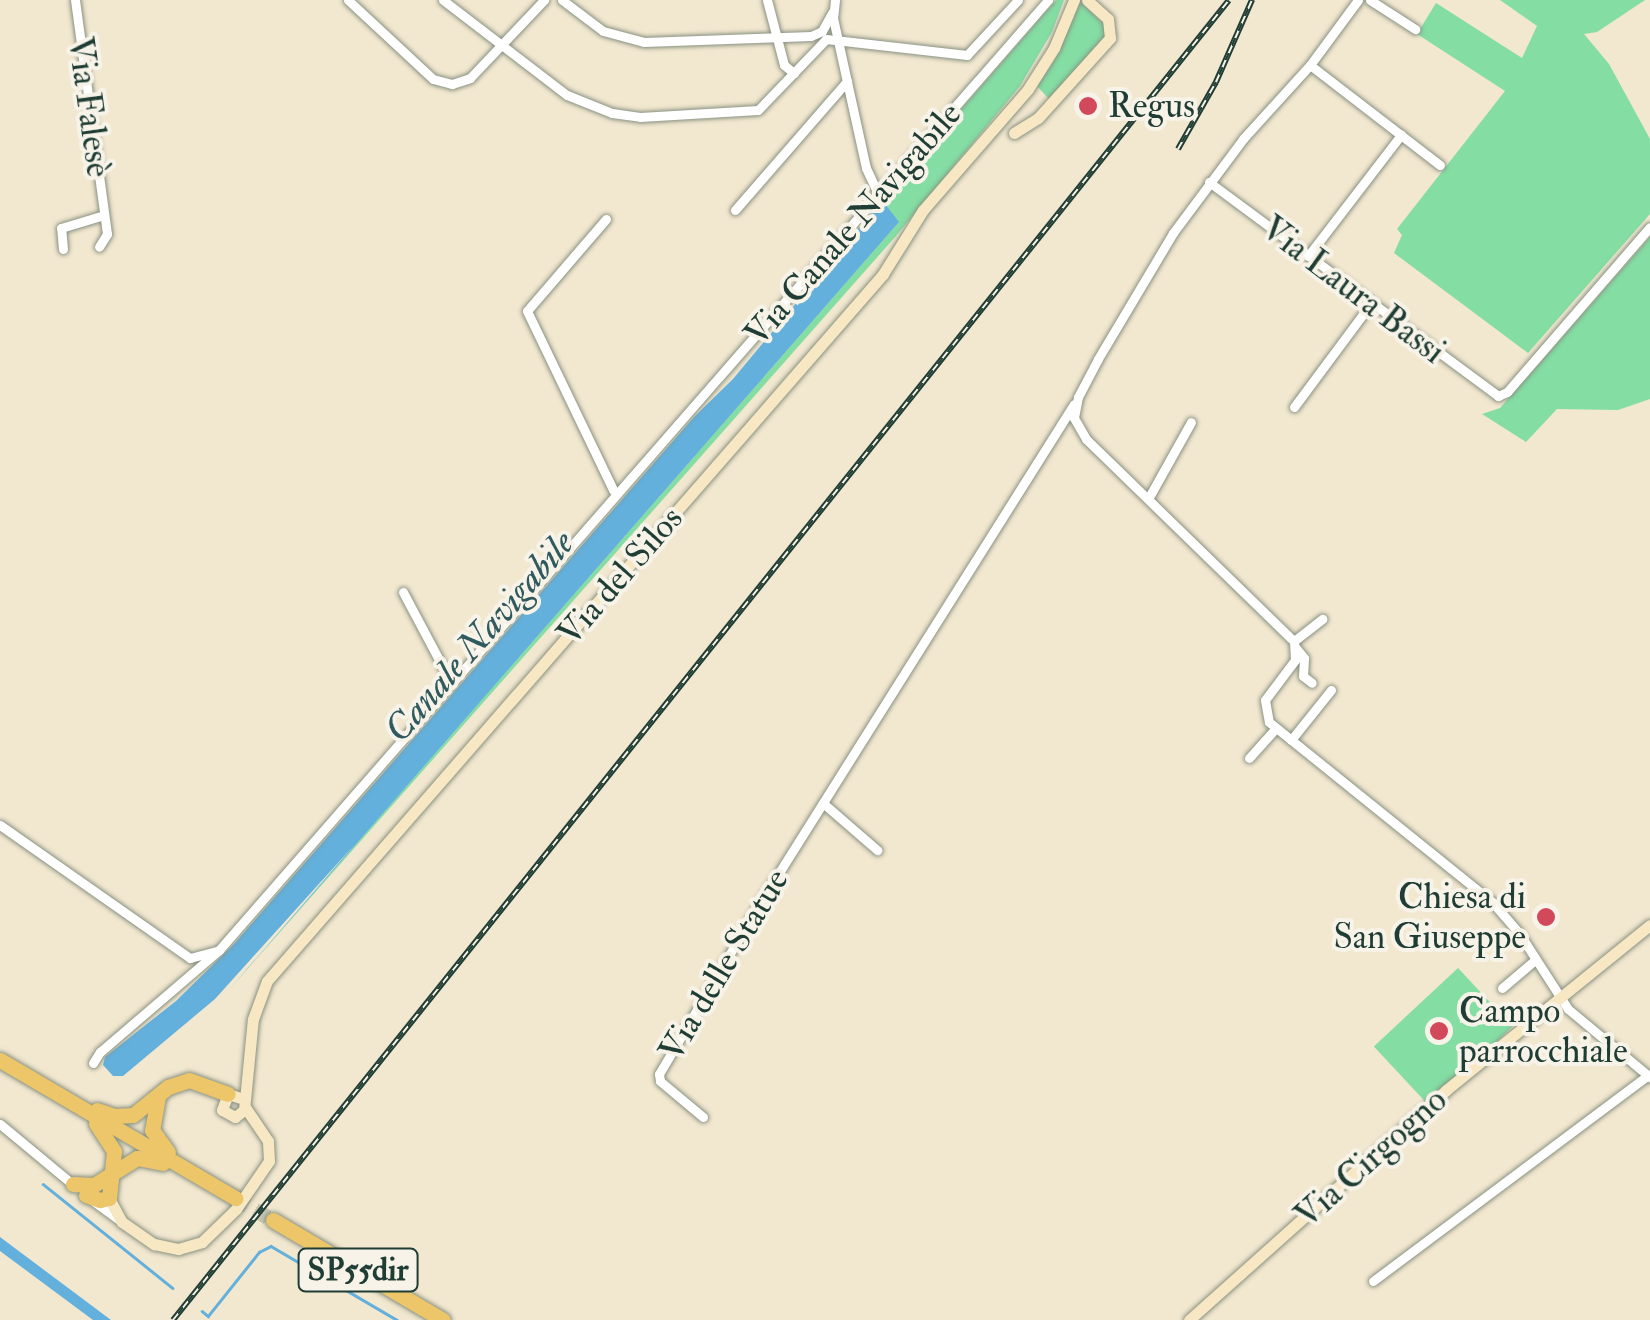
<!DOCTYPE html>
<meta charset="utf-8">
<style>
body{margin:0}
#map{position:relative;width:1650px;height:1320px;overflow:hidden;background:#f2e7cf;font-family:"IM FELL Double Pica",serif}
div>[style]{position:absolute}
[style*='--x']{left:calc(var(--x)*1px);top:calc(var(--y)*1px);width:calc(var(--w)*1px);rotate:calc(var(--a)*1deg)}
.green>*{inset:0;background:#84dda3;transform-origin:0 0}
.water>*{inset:0;background:#63b0dc}
.stream>*{height:2.5px;margin:-1.25px;padding:0 1.25px;transform-origin:1.25px;border-radius:1.25px;background:#63b0dc}
.highway-tunnel>*{height:15px;margin-top:-7.5px;transform-origin:0;background:repeating-linear-gradient(90deg,#c8c5b0 0 15px,transparent 0 23px)}
.roads{filter:drop-shadow(0 0 2px #889282) drop-shadow(0 0 2px #889282)}
.street>*{height:9px;margin:-4.5px;padding:0 4.5px;transform-origin:4.5px;border-radius:4.5px;background:#fff}
.secondary>*{height:11px;margin:-5.5px;padding:0 5.5px;transform-origin:5.5px;border-radius:5.5px;background:#f7e8c3}
.highway>*{height:15px;margin:-7.5px;padding:0 7.5px;transform-origin:7.5px;border-radius:7.5px;background:#ecc669}
.rail>*{height:6px;margin-top:-3px;transform-origin:0;background:repeating-linear-gradient(90deg,#f7f3e8 0 8px,#1f3d34 0 16px);box-sizing:border-box;border-block:2px solid #1f3d34}
.dots>*{width:28px;height:28px;translate:-50% -50%;box-sizing:border-box;border:5px solid #f7f3e8;border-radius:50%}
span{translate:-50% -50%;white-space:nowrap;text-align:center;line-height:1.15;-webkit-text-stroke:8px #f7f3e8;paint-order:stroke}
.shield-label span{padding:2px 8px;background:#f7f3e8;border:2px solid;border-radius:8px;-webkit-text-stroke-width:0}
.shield-label{font-size:32px;color:#1f3d34;font-weight:700}
.poi-label{font-size:35px;color:#1f3d34}
.left{translate:0 -50%;text-align:left}
.right{translate:-100% -50%;text-align:right}
.street-label{font-size:35px;color:#1f3d34}
.water-label{font-size:38px;color:#305a5e;font-style:italic}
</style>
<div id="map">
<div class="green">
<div style="clip-path:polygon(1056px 0,1064px 0,1052px 32px,1020px 86px,896px 236px,228px 991px,898px 223px,882px 200px)"></div>
<div style="clip-path:polygon(1078px 0,1104px 24px,1105px 36px,1049px 99px,1037px 86px,1053px 62px)"></div>
<div style="clip-path:polygon(1500px 0,1645px 0,1597px 32px,1584px 34px,1609px 64px,1650px 139px,1650px 214px,1528px 353px,1394px 253px,1402px 235px,1397px 229px,1505px 91px,1417px 34px,1436px 3px,1522px 58px,1537px 26px)"></div>
<div style="clip-path:polygon(1650px 237px,1650px 399px,1618px 410px,1557px 409px,1526px 442px,1482px 414px,1500px 408px)"></div>
<div style="left:1458px;top:968px;width:80px;height:115px;rotate:47deg"></div>
</div>
<div class="water">
<div style="clip-path:polygon(882px 200px,899px 222px,228px 991px,355px 844px,215px 999px,123px 1076px,113px 1076px,103px 1065px,105px 1057px,176px 1001px,234px 944px,694px 417px,733px 379px)"></div>
<div style="clip-path:polygon(0 1237px,111px 1320px,93px 1320px,0 1251px)"></div>
</div>
<div class="stream">
<div style="--x:43;--y:1184;--w:166;--a:38.7"></div>
<div style="--x:202;--y:1311;--w:8;--a:40"></div>
<div style="--x:208;--y:1316;--w:82;--a:-51.4"></div>
<div style="--x:259;--y:1252;--w:13;--a:-27"></div>
<div style="--x:271;--y:1246;--w:146;--a:30.4"></div>
</div>
<div class="highway-tunnel">
<div style="--x:235;--y:1198;--w:44;--a:30.1"></div>
</div>
<div class="roads">
<div class="street">
<div style="--x:75;--y:0;--w:236;--a:82.2"></div>
<div style="--x:107;--y:234;--w:15;--a:122"></div>
<div style="--x:348;--y:0;--w:116;--a:42.9"></div>
<div style="--x:433;--y:79;--w:20;--a:15"></div>
<div style="--x:452;--y:84;--w:19;--a:-18"></div>
<div style="--x:470;--y:78;--w:108;--a:-46.5"></div>
<div style="--x:443;--y:0;--w:156;--a:37.5"></div>
<div style="--x:567;--y:95;--w:48;--a:21.8"></div>
<div style="--x:612;--y:113;--w:28;--a:8"></div>
<div style="--x:640;--y:117;--w:118;--a:-3.4"></div>
<div style="--x:758;--y:110;--w:98;--a:-46.2"></div>
<div style="--x:826;--y:39;--w:142;--a:6.5"></div>
<div style="--x:967;--y:55;--w:75;--a:-47.2"></div>
<div style="--x:562;--y:0;--w:51;--a:37.1"></div>
<div style="--x:603;--y:31;--w:42;--a:15"></div>
<div style="--x:644;--y:42;--w:167;--a:-2.1"></div>
<div style="--x:811;--y:36;--w:12;--a:-24"></div>
<div style="--x:822;--y:31;--w:21;--a:-61"></div>
<div style="--x:767;--y:0;--w:67;--a:75.3"></div>
<div style="--x:784;--y:65;--w:13;--a:39"></div>
<div style="--x:835;--y:0;--w:18;--a:96"></div>
<div style="--x:833;--y:18;--w:154;--a:77.6"></div>
<div style="--x:866;--y:168;--w:31;--a:65"></div>
<div style="--x:1358;--y:0;--w:81;--a:126.4"></div>
<div style="--x:1310;--y:65;--w:100;--a:132.2"></div>
<div style="--x:1243;--y:139;--w:117;--a:126.7"></div>
<div style="--x:1173;--y:233;--w:147;--a:120.8"></div>
<div style="--x:1098;--y:359;--w:43;--a:117.8"></div>
<div style="--x:1078;--y:397;--w:21;--a:101"></div>
<div style="--x:1074;--y:418;--w:24;--a:60"></div>
<div style="--x:1086;--y:439;--w:290;--a:44.2"></div>
<div style="--x:1294;--y:641;--w:19;--a:87"></div>
<div style="--x:1295;--y:660;--w:50;--a:126.9"></div>
<div style="--x:1265;--y:700;--w:22;--a:80"></div>
<div style="--x:1269;--y:722;--w:288;--a:38.9"></div>
<div style="--x:1493;--y:903;--w:40;--a:49"></div>
<div style="--x:1519;--y:933;--w:90;--a:57.2"></div>
<div style="--x:1568;--y:1009;--w:107;--a:39.7"></div>
<div style="--x:1370;--y:0;--w:54;--a:32.8"></div>
<div style="--x:1310;--y:65;--w:164;--a:37.6"></div>
<div style="--x:1209;--y:182;--w:360;--a:36.5"></div>
<div style="--x:1498;--y:396;--w:10;--a:-24"></div>
<div style="--x:1507;--y:392;--w:218;--a:-49.1"></div>
<div style="--x:735;--y:210;--w:171;--a:-49"></div>
<div style="--x:606;--y:219;--w:121;--a:130.7"></div>
<div style="--x:527;--y:311;--w:199;--a:64.3"></div>
<div style="--x:63;--y:249;--w:21;--a:-95"></div>
<div style="--x:61;--y:228;--w:45;--a:-16.8"></div>
<div style="--x:1308;--y:256;--w:153;--a:-52.5"></div>
<div style="--x:1294;--y:407;--w:131;--a:-53.4"></div>
<div style="--x:1148;--y:499;--w:88;--a:-60.8"></div>
<div style="--x:403;--y:592;--w:104;--a:62"></div>
<div style="--x:1294;--y:641;--w:36;--a:-38"></div>
<div style="--x:1296;--y:648;--w:13;--a:51"></div>
<div style="--x:1304;--y:658;--w:18;--a:93"></div>
<div style="--x:1303;--y:676;--w:11;--a:38"></div>
<div style="--x:1291;--y:740;--w:64;--a:-51.3"></div>
<div style="--x:1249;--y:758;--w:40;--a:-48"></div>
<div style="--x:823;--y:803;--w:72;--a:41"></div>
<div style="--x:0;--y:825;--w:232;--a:35"></div>
<div style="--x:190;--y:958;--w:30;--a:-15"></div>
<div style="--x:1502;--y:988;--w:43;--a:-40.3"></div>
<div style="--x:93;--y:1063;--w:13;--a:-58"></div>
<div style="--x:100;--y:1052;--w:157;--a:-40.6"></div>
<div style="--x:219;--y:950;--w:1261;--a:-48.89"></div>
<div style="--x:703;--y:1117;--w:56;--a:-140.1"></div>
<div style="--x:660;--y:1081;--w:7;--a:-98"></div>
<div style="--x:659;--y:1074;--w:195;--a:-59.5"></div>
<div style="--x:758;--y:906;--w:593;--a:-57.81"></div>
<div style="--x:0;--y:1124;--w:99;--a:39.7"></div>
<div style="--x:92;--y:1200;--w:34;--a:36"></div>
<div style="--x:1373;--y:1281;--w:344;--a:-36.8"></div>
</div>
<div class="secondary">
<div style="--x:1014;--y:133;--w:28;--a:-32"></div>
<div style="--x:1038;--y:118;--w:108;--a:-48"></div>
<div style="--x:1110;--y:38;--w:19;--a:-96"></div>
<div style="--x:1108;--y:19;--w:28;--a:-138"></div>
<div style="--x:244;--y:1099;--w:17;--a:-163"></div>
<div style="--x:228;--y:1094;--w:17;--a:111"></div>
<div style="--x:222;--y:1110;--w:15;--a:28"></div>
<div style="--x:235;--y:1117;--w:11;--a:-38"></div>
<div style="--x:244;--y:1110;--w:91;--a:-84.4"></div>
<div style="--x:253;--y:1019;--w:40;--a:-69.8"></div>
<div style="--x:267;--y:981;--w:938;--a:-48.93"></div>
<div style="--x:883;--y:274;--w:75;--a:-58"></div>
<div style="--x:923;--y:210;--w:160;--a:-49"></div>
<div style="--x:1028;--y:89;--w:49;--a:-57.6"></div>
<div style="--x:1054;--y:48;--w:52;--a:-67.4"></div>
<div style="--x:109;--y:1198;--w:27;--a:62"></div>
<div style="--x:122;--y:1222;--w:39;--a:35"></div>
<div style="--x:154;--y:1244;--w:25;--a:12"></div>
<div style="--x:178;--y:1249;--w:25;--a:-16"></div>
<div style="--x:202;--y:1242;--w:47;--a:-44.1"></div>
<div style="--x:236;--y:1209;--w:58;--a:-55.5"></div>
<div style="--x:269;--y:1161;--w:20;--a:-93"></div>
<div style="--x:268;--y:1141;--w:41;--a:-124.1"></div>
<div style="--x:1189;--y:1320;--w:345;--a:-41.8"></div>
<div style="--x:1446;--y:1090;--w:262;--a:-39"></div>
</div>
<div class="highway">
<div style="--x:0;--y:1060;--w:273;--a:30.4"></div>
<div style="--x:158;--y:1097;--w:34;--a:100"></div>
<div style="--x:152;--y:1130;--w:27;--a:54"></div>
<div style="--x:97;--y:1110;--w:18;--a:19"></div>
<div style="--x:114;--y:1116;--w:19;--a:-3"></div>
<div style="--x:133;--y:1115;--w:45;--a:-38.7"></div>
<div style="--x:168;--y:1087;--w:22;--a:-18"></div>
<div style="--x:189;--y:1080;--w:41;--a:19.7"></div>
<div style="--x:73;--y:1184;--w:21;--a:3"></div>
<div style="--x:94;--y:1185;--w:51;--a:-32.1"></div>
<div style="--x:137;--y:1158;--w:26;--a:11"></div>
<div style="--x:86;--y:1195;--w:15;--a:20"></div>
<div style="--x:100;--y:1200;--w:9;--a:-13"></div>
<div style="--x:109;--y:1198;--w:47;--a:-83.9"></div>
<div style="--x:114;--y:1151;--w:33;--a:-123"></div>
<div style="--x:273;--y:1220;--w:197;--a:30.5"></div>
</div>
</div>
<div class="rail">
<div style="--x:1178;--y:149;--w:77;--a:-60.4"></div>
<div style="--x:1216;--y:82;--w:90;--a:-66.3"></div>
<div style="--x:173;--y:1320;--w:1690;--a:-51.34"></div>
</div>
<div class="dots">
<div style="left:1088px;top:106px;background:#d1495b"></div>
<div style="left:1546px;top:917px;background:#d1495b"></div>
<div style="left:1439px;top:1031px;background:#d1495b"></div>
</div>
<div class="shield-label">
<span style="left:358px;top:1270px">SP55dir</span>
</div>
<div class="poi-label">
<span class="left" style="left:1108px;top:106px">Regus</span>
<span class="right" style="left:1526px;top:917px">Chiesa di<br>San Giuseppe</span>
<span class="left" style="left:1459px;top:1031px">Campo<br>parrocchiale</span>
</div>
<div class="street-label">
<span style="left:89px;top:107px;rotate:82deg">Via Falesè</span>
<span style="left:853px;top:224px;rotate:-49deg">Via Canale Navigabile</span>
<span style="left:1353px;top:290px;rotate:37deg">Via Laura Bassi</span>
<span style="left:620px;top:576px;rotate:-49deg">Via del Silos</span>
<span style="left:724px;top:965px;rotate:-59deg">Via delle Statue</span>
<span style="left:1371px;top:1158px;rotate:-42deg">Via Cirgogno</span>
</div>
<div class="water-label">
<span style="left:480px;top:637px;rotate:-49deg">Canale Navigabile</span>
</div>
</div>
